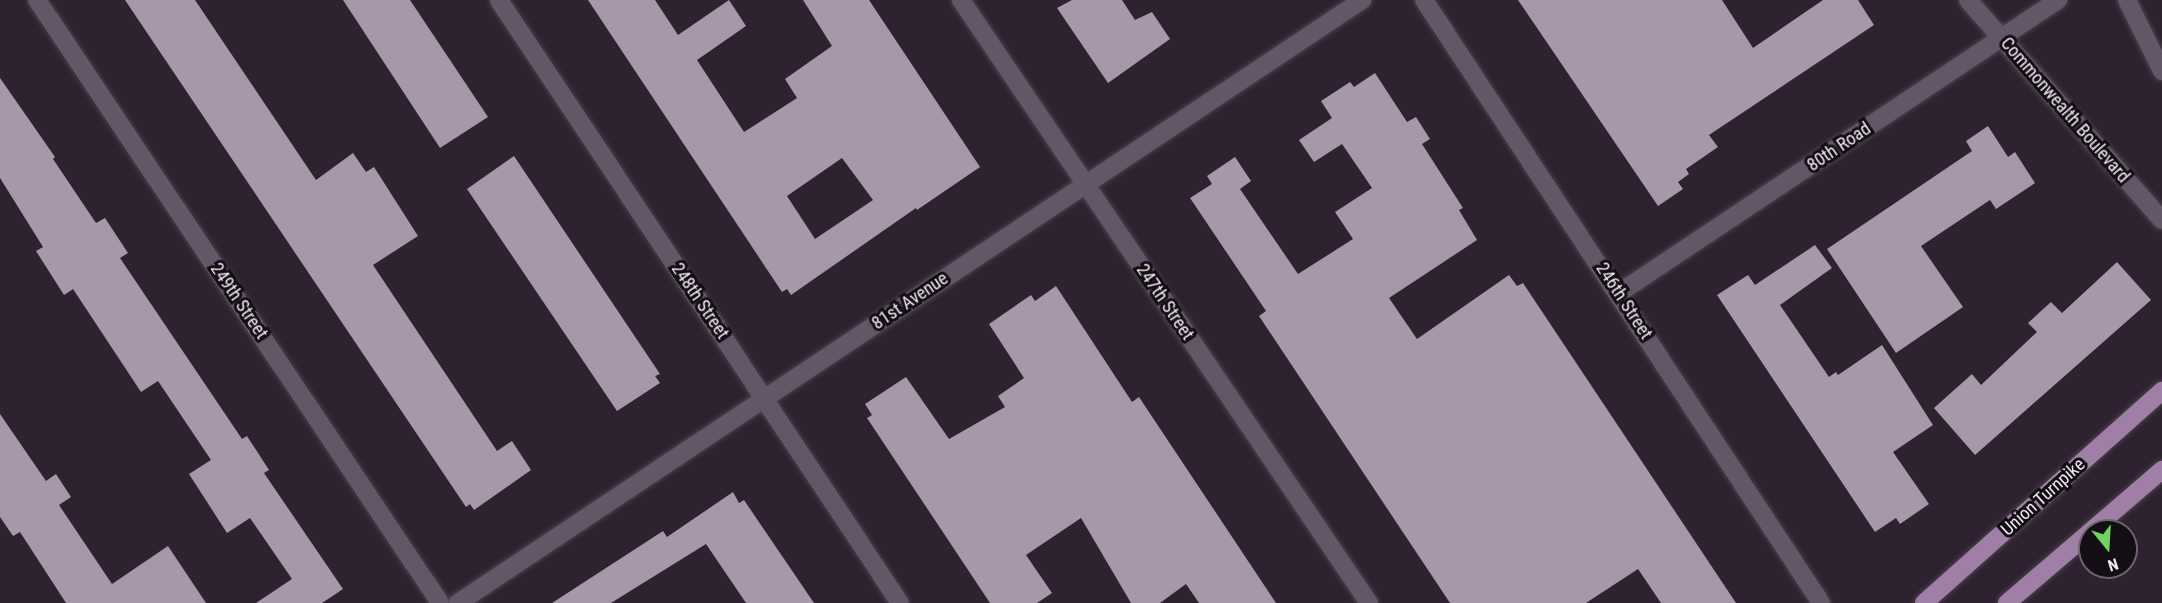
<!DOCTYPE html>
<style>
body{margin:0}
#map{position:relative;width:2162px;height:603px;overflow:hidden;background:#2e2230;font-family:"Roboto Condensed",sans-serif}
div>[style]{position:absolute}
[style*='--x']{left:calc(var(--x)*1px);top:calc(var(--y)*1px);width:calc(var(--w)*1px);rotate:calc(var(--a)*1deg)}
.building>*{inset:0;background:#a697a9}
.roads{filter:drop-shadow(0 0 2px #4b404c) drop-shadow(0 0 2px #4b404c)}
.minor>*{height:18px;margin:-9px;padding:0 9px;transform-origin:9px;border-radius:9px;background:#635666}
.major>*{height:18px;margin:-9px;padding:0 9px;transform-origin:9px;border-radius:9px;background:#a07fa6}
span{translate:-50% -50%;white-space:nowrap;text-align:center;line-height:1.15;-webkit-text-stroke:6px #130d14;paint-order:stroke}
.street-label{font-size:18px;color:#f1e8f2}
.north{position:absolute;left:2078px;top:519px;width:60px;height:60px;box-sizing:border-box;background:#130d14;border:2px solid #6c656d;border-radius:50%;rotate:162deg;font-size:16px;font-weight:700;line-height:24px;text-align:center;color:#f1e8f2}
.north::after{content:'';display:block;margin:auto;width:21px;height:27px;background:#71d35e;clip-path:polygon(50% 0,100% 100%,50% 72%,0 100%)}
</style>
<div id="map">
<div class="building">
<div style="clip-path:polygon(125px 0,195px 0,316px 180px,353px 153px,366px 172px,374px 167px,418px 236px,373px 265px,497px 451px,512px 441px,531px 470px,474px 510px,470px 504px,466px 507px)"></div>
<div style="clip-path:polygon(343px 0,410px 0,488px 117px,440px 148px)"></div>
<div style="clip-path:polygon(evenodd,588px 0,655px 0,678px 35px,729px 0,746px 26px,697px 60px,744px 132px,797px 98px,785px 79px,832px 46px,803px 0,869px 0,980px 167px,917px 210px,916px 208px,791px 295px,787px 289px,782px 292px,588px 0,842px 158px,873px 200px,815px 239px,787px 196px,842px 158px)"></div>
<div style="clip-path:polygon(1072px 0,1122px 0,1135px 20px,1152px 12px,1170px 39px,1108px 83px,1057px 8px)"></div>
<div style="clip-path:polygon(1518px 0,1722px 0,1753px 48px,1823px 0,1858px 0,1874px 25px,1709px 135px,1718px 147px,1686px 169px,1689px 174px,1678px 182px,1683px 189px,1658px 206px)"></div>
<div style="clip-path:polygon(1375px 73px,1407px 122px,1416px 117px,1430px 139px,1422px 144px,1463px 208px,1459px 210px,1477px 240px,1389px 298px,1417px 339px,1509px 275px,1517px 286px,1523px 283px,1736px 603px,1661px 603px,1638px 569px,1586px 603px,1450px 603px,1259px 316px,1266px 311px,1190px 198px,1212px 184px,1207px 176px,1235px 157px,1251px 181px,1240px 189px,1298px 274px,1353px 239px,1335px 212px,1372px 188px,1342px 144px,1314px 162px,1299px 140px,1332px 118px,1321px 101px,1350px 82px,1354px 87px)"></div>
<div style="clip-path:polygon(0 78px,55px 157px,53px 159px,96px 223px,105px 218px,128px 253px,120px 258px,242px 439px,247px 436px,269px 470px,264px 473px,343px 589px,322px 603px,256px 603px,292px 579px,250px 518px,227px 533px,189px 474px,211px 460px,158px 381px,141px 392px,73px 289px,64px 295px,36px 251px,43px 247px,0 178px)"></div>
<div style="clip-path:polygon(1988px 126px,2008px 157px,2015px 152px,2035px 183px,1996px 209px,1990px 200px,1921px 246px,1963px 307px,1896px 353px,1827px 249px,1972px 151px,1966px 141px)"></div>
<div style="clip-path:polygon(514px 156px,660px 374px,655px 376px,660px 383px,617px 411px,467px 189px)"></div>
<div style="clip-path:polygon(1815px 245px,1832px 268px,1780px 305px,1829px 377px,1836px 372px,1838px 375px,1882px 345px,1933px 425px,1893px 452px,1929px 504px,1900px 524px,1896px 518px,1875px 532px,1717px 295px,1748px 275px,1755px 285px)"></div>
<div style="clip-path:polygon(2117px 262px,2151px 300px,1975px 455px,1934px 408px,1972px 374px,1981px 385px,2037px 332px,2028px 323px,2051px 302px,2062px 313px)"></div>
<div style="clip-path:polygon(1056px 286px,1132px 402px,1139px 397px,1276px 603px,1199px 603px,1186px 584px,1160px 603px,1131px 603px,1081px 518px,1026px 555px,1052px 593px,1037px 603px,990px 603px,867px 418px,872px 415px,865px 404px,906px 377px,949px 439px,1005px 407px,998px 396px,1024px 378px,989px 324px,1031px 295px,1035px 301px)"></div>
<div style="clip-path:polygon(0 414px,46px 481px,56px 474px,71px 497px,59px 505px,112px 584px,168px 546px,206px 603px,66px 603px,20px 532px,13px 536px,0 517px)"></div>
<div style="clip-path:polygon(733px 492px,739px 503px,744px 500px,814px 603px,746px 603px,706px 544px,611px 603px,552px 603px,663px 531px,667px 537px)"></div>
</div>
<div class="roads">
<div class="minor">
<div style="--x:37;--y:0;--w:725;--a:56.24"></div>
<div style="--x:499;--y:0;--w:724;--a:56.38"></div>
<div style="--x:961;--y:0;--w:728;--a:55.92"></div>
<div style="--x:1424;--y:0;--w:722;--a:56.64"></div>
<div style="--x:1968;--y:0;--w:293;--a:48.6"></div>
<div style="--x:2127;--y:0;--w:79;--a:63.8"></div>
<div style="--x:1619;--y:293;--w:528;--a:-33.72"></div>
<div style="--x:458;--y:603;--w:1087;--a:-33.7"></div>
</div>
<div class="major">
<div style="--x:2091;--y:531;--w:94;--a:-40.7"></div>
<div style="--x:1924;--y:603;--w:319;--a:-41.7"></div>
<div style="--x:2007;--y:603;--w:109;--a:-40.5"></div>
</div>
</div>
<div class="street-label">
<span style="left:2065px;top:110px;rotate:49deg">Commonwealth Boulevard</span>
<span style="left:1839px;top:147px;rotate:-34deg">80th Road</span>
<span style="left:239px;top:301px;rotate:56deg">249th Street</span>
<span style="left:700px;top:301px;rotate:56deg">248th Street</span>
<span style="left:910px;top:301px;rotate:-34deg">81st Avenue</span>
<span style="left:1624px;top:301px;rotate:57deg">246th Street</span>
<span style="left:1165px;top:302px;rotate:56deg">247th Street</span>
<span style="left:2043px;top:497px;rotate:-42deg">Union Turnpike</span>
</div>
<div class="north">N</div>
</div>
